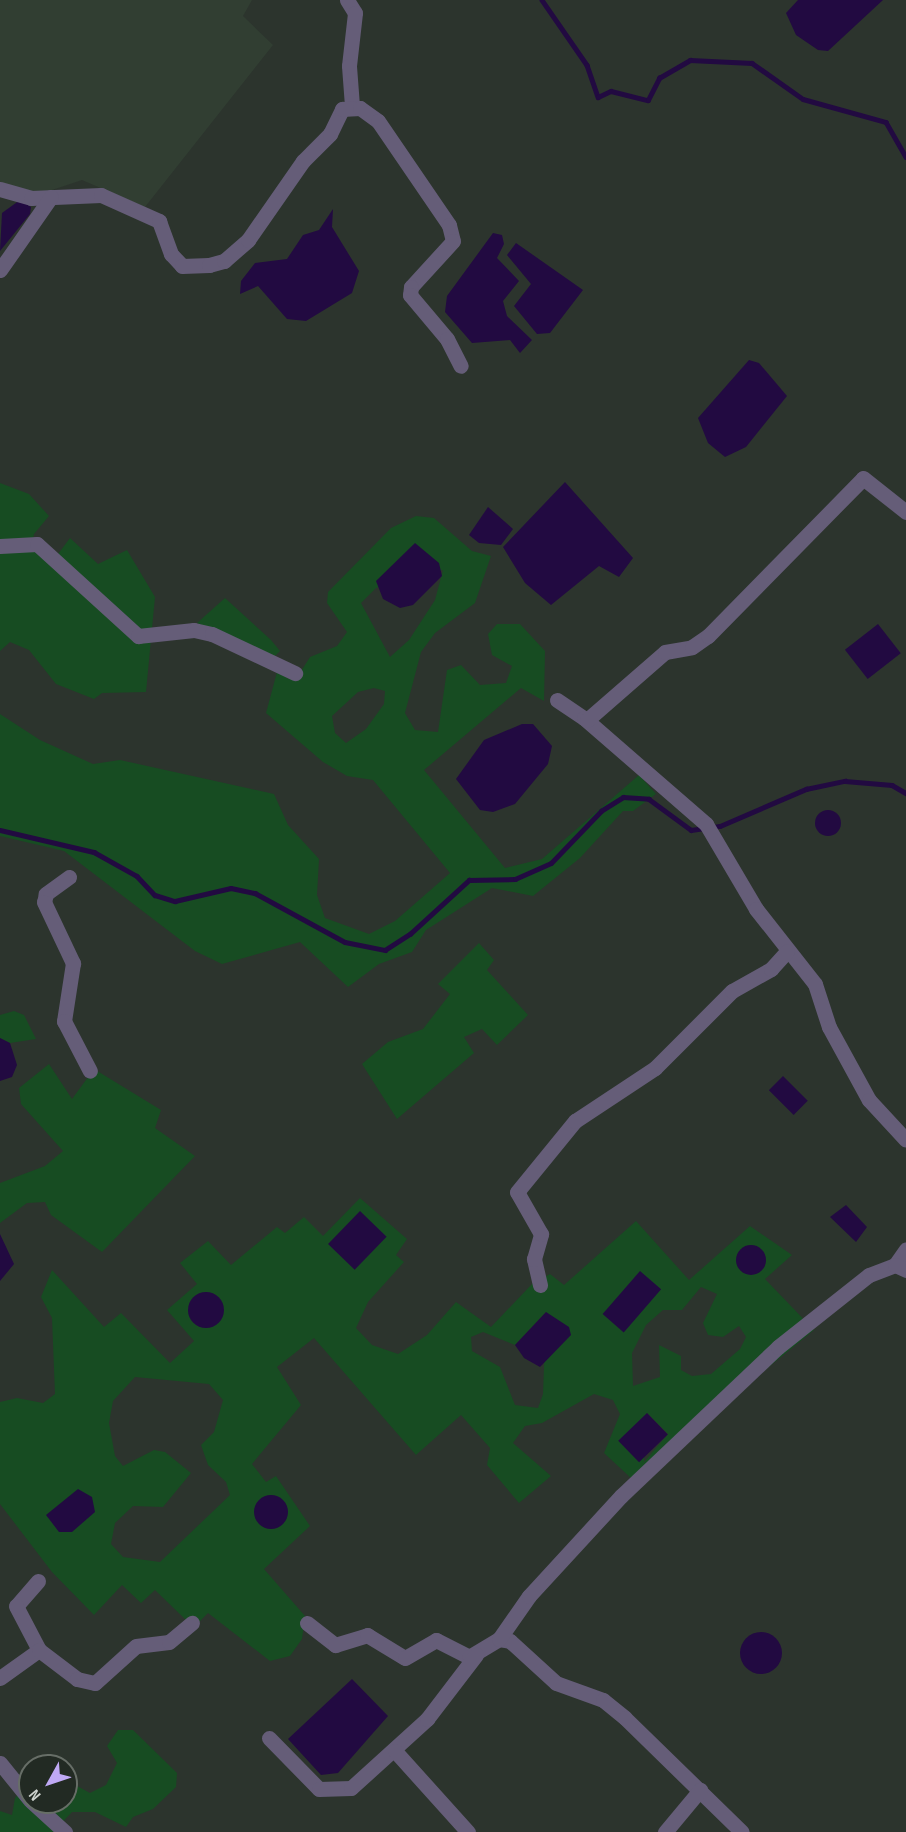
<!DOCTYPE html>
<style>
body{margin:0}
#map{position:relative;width:906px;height:1832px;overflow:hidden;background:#2c342d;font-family:"Sofia Sans Condensed",sans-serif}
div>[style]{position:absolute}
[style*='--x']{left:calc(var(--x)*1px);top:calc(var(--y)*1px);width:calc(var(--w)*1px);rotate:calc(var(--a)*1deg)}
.built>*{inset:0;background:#313e32}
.green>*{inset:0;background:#174c22}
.water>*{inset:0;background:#220a41;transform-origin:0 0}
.round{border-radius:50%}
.stream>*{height:4.5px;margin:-2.25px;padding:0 2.25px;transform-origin:2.25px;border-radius:2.25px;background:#220a41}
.minor>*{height:15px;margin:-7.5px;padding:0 7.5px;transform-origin:7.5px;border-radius:7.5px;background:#655d78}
span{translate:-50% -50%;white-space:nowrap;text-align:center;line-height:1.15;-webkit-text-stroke:6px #222a23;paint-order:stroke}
.north{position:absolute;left:18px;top:1754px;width:60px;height:60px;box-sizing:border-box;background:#222a23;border:2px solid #676e67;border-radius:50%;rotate:230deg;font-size:16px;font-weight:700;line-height:24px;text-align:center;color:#ced3ce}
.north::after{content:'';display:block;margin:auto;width:21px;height:27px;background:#bfa9f4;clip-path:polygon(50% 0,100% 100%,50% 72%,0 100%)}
</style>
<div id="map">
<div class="built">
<div style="clip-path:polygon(0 0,252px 0,243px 16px,273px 45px,145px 207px,82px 180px,37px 195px,0 184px)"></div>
</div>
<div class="green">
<div style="clip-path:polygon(0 483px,29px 494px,49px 516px,34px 534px,31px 548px,52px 562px,70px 538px,98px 564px,127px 550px,155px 597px,146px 692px,102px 693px,94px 699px,56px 684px,29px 650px,10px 642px,0 651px)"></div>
<div style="clip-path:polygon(evenodd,416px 516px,434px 518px,472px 551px,491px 556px,475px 603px,435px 633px,421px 652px,405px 713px,415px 730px,438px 732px,447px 670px,461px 665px,480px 685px,506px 683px,512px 666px,492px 655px,488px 634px,497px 624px,520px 624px,545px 651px,544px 701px,521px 688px,424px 770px,505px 868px,542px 859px,639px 775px,656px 794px,633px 811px,623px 811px,580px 858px,533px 896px,492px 888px,426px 930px,412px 952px,379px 964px,348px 987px,300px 942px,222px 964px,195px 951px,64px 851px,0 836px,0 714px,40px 740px,93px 764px,120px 760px,274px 794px,288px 825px,319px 859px,317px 895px,325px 918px,369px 934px,395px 921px,450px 873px,373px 780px,347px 776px,323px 762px,266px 713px,277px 672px,289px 679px,298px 676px,310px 657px,337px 646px,347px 632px,327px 603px,328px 592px,391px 528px,416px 516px,443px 570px,435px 600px,409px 640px,390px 657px,361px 603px,376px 588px,443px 570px,416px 516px,374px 688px,385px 691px,384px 704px,366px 729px,346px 743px,335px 733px,332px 716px,358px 692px,374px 688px)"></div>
<div style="clip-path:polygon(225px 598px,271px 640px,280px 651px,273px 658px,197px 623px)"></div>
<div style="clip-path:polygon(479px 943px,494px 960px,487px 970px,528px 1015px,497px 1045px,482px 1029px,464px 1037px,474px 1053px,397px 1119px,362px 1064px,388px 1042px,423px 1029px,450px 994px,438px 984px)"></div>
<div style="clip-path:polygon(14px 1011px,24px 1015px,36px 1039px,10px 1043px,0 1038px,0 1015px)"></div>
<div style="clip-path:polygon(49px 1064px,72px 1099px,94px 1069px,161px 1110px,155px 1128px,195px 1156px,102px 1252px,51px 1215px,45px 1202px,27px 1203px,0 1223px,0 1183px,45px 1166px,63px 1151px,21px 1104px,19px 1088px)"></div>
<div style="clip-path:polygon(evenodd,360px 1198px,407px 1239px,396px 1255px,404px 1262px,368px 1302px,356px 1328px,372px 1345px,398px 1354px,427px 1335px,456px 1302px,491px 1327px,532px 1284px,550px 1274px,564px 1285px,636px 1221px,689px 1280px,750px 1226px,792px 1255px,765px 1279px,814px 1330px,632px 1479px,604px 1453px,620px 1414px,613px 1400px,594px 1394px,542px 1423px,525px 1426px,513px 1443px,551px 1476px,519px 1503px,487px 1465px,490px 1448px,461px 1415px,416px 1455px,314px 1338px,277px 1367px,301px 1405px,252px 1464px,266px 1482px,276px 1476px,310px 1526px,264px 1569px,305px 1616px,302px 1639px,290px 1656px,270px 1661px,208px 1613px,197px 1624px,188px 1622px,155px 1590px,141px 1603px,122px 1585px,94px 1615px,52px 1572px,0 1504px,0 1402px,17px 1398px,43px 1403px,55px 1394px,52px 1318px,41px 1297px,52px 1270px,104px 1327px,121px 1313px,170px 1363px,194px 1341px,167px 1310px,197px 1284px,180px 1263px,208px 1241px,231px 1265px,277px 1227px,285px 1233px,304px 1217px,323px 1236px,360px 1198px,701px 1287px,717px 1294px,703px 1323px,708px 1335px,723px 1337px,739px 1326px,746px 1337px,740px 1349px,711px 1374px,692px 1376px,681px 1370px,681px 1356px,659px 1345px,660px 1377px,633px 1386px,632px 1353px,646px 1325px,663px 1310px,682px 1310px,701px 1287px,360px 1198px,546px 1312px,543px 1394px,538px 1408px,515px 1405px,500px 1367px,472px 1351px,471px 1337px,483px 1332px,515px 1345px,546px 1312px,360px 1198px,135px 1377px,209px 1384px,223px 1400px,214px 1432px,201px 1445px,208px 1465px,226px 1482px,230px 1495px,160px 1562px,123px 1557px,111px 1544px,115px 1523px,133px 1506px,163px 1507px,191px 1473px,165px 1452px,154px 1450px,123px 1466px,115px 1456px,109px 1423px,113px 1401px,135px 1377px,360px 1198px,647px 1413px,668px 1434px,644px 1462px,647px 1413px)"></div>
<div style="clip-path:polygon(118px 1730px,133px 1730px,177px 1773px,176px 1787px,153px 1809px,133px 1817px,126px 1827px,95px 1812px,72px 1812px,53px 1832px,0 1832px,0 1811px,12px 1815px,15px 1798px,30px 1782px,30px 1802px,66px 1802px,66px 1780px,90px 1793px,106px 1785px,117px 1763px,107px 1746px)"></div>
</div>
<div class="water">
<div style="clip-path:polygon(798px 0,883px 0,828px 51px,818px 50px,796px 35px,786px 13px)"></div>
<div style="clip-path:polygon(20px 200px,31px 207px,30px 214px,0 251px,2px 213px)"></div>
<div style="clip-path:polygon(333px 209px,332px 227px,359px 271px,352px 293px,306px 321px,287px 319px,258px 286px,240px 294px,241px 281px,255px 263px,287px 259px,303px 235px,319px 230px)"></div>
<div style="clip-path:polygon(493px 233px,502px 235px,504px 244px,497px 258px,519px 281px,503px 301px,507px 316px,532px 340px,520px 353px,510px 340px,472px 343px,445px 312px,447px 296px)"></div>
<div style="clip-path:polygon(516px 243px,583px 290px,550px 333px,537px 334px,514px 306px,531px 284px,507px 255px)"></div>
<div style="clip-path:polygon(749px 360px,759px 363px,787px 396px,746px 447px,725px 457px,708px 443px,698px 418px)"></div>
<div style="clip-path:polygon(565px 482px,633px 558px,619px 577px,599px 566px,551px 605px,525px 583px,503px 547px)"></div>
<div style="clip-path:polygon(488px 507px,513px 529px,501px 545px,479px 543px,469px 535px)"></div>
<div style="clip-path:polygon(415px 543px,439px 563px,442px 576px,413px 605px,400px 608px,383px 599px,376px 581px)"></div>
<div style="left:878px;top:624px;width:37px;height:42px;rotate:52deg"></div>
<div style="clip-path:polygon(522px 724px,533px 724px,552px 746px,548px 764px,515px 804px,493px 812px,480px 810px,456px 779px,484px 740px)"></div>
<div class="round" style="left:815px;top:810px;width:26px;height:26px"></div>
<div style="clip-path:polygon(0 1038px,10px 1043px,17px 1065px,12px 1077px,0 1081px)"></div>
<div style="left:783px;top:1076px;width:35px;height:20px;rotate:45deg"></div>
<div style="clip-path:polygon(846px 1205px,867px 1227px,856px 1242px,830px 1217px)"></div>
<div style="left:360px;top:1211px;width:37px;height:46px;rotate:44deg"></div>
<div style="clip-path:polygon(0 1234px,14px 1264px,0 1281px)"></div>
<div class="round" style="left:736px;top:1245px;width:30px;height:30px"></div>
<div style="left:640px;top:1271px;width:28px;height:57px;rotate:41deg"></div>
<div class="round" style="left:188px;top:1292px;width:36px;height:36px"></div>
<div style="clip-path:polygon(546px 1312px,569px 1327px,571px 1335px,540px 1367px,524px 1358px,515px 1345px)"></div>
<div style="left:647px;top:1413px;width:30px;height:40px;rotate:46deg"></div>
<div style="clip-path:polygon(78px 1489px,92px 1497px,95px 1512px,72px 1532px,59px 1532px,46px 1515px)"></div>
<div class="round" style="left:254px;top:1495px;width:34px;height:34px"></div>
<div class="round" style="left:740px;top:1632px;width:42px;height:42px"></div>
<div style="clip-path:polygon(352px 1679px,388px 1716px,338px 1773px,321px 1775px,288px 1739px)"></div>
</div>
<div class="stream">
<div style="--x:542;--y:0;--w:79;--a:55.3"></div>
<div style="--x:587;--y:65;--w:34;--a:71"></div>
<div style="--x:598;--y:97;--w:14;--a:-25"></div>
<div style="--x:611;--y:91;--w:38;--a:14"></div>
<div style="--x:648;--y:100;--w:25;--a:-63"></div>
<div style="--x:659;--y:78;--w:36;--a:-30"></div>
<div style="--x:690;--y:60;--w:62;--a:2.8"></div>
<div style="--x:752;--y:63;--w:62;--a:35.2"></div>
<div style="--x:803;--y:99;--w:86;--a:15.5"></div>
<div style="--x:886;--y:122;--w:40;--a:60.3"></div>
<div style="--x:0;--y:830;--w:97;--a:13.2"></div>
<div style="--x:94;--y:852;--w:49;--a:29.2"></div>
<div style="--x:137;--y:876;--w:26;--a:47"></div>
<div style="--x:155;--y:895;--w:21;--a:17"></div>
<div style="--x:175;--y:901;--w:57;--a:-13.1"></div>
<div style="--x:231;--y:888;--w:25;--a:12"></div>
<div style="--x:255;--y:893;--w:102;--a:28.6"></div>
<div style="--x:345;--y:942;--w:41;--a:11.3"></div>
<div style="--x:385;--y:950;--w:30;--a:-33"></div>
<div style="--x:410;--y:934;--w:80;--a:-42.5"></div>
<div style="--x:469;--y:880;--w:46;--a:-1.2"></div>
<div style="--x:515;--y:879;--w:39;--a:-24"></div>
<div style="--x:551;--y:863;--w:72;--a:-46.1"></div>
<div style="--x:601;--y:811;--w:26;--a:-32"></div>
<div style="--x:623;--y:797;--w:26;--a:4"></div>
<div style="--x:649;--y:799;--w:52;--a:36.4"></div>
<div style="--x:691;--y:830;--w:29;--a:-8"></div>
<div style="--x:720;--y:826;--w:94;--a:-23.3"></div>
<div style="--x:806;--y:789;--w:40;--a:-12"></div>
<div style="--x:845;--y:781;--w:47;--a:4.9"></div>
<div style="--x:892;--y:785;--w:16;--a:30"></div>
</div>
<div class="minor">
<div style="--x:347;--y:0;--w:15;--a:58"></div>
<div style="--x:355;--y:13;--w:53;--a:96.5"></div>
<div style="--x:349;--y:66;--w:40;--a:85.7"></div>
<div style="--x:0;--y:189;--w:32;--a:16"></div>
<div style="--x:31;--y:198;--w:70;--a:-2.5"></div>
<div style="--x:101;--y:195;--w:64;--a:24.1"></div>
<div style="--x:159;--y:221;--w:35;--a:70"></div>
<div style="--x:171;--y:254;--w:16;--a:47"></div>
<div style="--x:182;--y:266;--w:27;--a:-2"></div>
<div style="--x:209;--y:265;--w:16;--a:-15"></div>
<div style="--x:224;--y:261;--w:32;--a:-41"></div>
<div style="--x:248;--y:240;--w:96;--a:-55.2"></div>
<div style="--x:303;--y:161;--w:38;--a:-45"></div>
<div style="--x:330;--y:134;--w:28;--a:-64"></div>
<div style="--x:342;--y:109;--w:18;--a:-3"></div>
<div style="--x:360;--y:108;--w:22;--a:36"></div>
<div style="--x:378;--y:121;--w:126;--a:55.7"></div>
<div style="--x:449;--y:225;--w:16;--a:76"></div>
<div style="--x:453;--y:241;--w:62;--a:132.4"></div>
<div style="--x:411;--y:287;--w:8;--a:97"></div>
<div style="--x:410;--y:295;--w:57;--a:49.9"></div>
<div style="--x:447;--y:339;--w:30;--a:63"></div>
<div style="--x:0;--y:270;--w:89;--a:-55.1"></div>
<div style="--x:0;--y:546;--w:37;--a:-3"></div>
<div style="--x:37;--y:544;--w:137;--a:42.3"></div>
<div style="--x:138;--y:636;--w:56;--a:-6.1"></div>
<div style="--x:194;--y:630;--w:18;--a:13"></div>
<div style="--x:212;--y:634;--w:92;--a:25.2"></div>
<div style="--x:557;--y:700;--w:32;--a:34"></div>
<div style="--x:584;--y:718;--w:162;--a:41"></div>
<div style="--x:706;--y:824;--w:99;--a:59.5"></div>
<div style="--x:756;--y:909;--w:95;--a:51.8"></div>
<div style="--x:815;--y:984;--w:45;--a:72"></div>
<div style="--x:829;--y:1027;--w:83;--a:61.3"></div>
<div style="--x:869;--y:1100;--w:54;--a:47.2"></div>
<div style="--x:587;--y:720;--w:103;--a:-41.1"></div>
<div style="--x:665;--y:652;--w:27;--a:-10"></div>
<div style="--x:692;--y:647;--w:19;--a:-35"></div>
<div style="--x:708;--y:636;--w:221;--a:-45.5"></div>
<div style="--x:863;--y:478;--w:55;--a:38.3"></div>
<div style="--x:69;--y:877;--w:29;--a:144"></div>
<div style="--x:46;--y:894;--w:8;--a:104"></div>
<div style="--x:44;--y:902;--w:68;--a:64.6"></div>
<div style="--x:73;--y:963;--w:59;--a:98.8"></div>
<div style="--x:64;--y:1021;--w:56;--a:62.5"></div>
<div style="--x:895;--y:1265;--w:19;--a:-55"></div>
<div style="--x:540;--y:1285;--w:27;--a:-103"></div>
<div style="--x:534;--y:1259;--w:26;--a:-74"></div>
<div style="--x:541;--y:1234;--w:48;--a:-119.7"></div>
<div style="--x:517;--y:1192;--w:92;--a:-50.8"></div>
<div style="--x:575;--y:1121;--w:96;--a:-33.5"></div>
<div style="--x:655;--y:1068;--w:109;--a:-45"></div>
<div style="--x:732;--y:991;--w:45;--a:-29.4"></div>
<div style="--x:771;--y:969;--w:24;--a:-48"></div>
<div style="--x:38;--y:1581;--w:33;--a:131"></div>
<div style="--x:16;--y:1606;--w:50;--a:62.4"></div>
<div style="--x:307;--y:1623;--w:36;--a:38"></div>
<div style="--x:335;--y:1645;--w:34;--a:-17"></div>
<div style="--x:367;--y:1635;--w:44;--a:31.2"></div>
<div style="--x:405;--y:1658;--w:36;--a:-30"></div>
<div style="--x:436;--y:1640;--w:37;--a:27"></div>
<div style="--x:469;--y:1657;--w:35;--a:-31"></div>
<div style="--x:499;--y:1639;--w:11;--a:10"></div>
<div style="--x:510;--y:1641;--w:62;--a:42.4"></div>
<div style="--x:556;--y:1683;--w:50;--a:19.9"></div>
<div style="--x:603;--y:1700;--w:28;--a:39"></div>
<div style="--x:625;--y:1718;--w:163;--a:44.3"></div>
<div style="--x:499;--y:1639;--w:52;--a:-55.1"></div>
<div style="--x:529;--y:1596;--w:136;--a:-47.4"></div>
<div style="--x:621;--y:1496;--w:216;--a:-43.5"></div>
<div style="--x:778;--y:1347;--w:116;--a:-38.4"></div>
<div style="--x:869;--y:1275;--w:28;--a:-21"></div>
<div style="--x:895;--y:1265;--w:12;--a:24"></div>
<div style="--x:0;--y:1678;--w:48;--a:-35.7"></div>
<div style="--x:39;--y:1650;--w:48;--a:37.3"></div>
<div style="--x:77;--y:1679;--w:18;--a:13"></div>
<div style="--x:95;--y:1683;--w:55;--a:-42.1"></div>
<div style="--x:136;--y:1646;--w:33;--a:-7"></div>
<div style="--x:169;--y:1642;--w:30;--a:-40"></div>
<div style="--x:269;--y:1738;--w:71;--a:45.6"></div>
<div style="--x:319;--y:1789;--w:32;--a:-2"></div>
<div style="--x:351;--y:1788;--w:103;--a:-42.2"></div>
<div style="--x:427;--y:1719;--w:81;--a:-52.6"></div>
<div style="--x:395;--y:1751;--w:109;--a:48"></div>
<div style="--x:0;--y:1763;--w:48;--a:51"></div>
<div style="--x:32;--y:1802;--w:45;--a:42.3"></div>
<div style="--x:665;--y:1832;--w:55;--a:-50.2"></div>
</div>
<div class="north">N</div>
</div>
